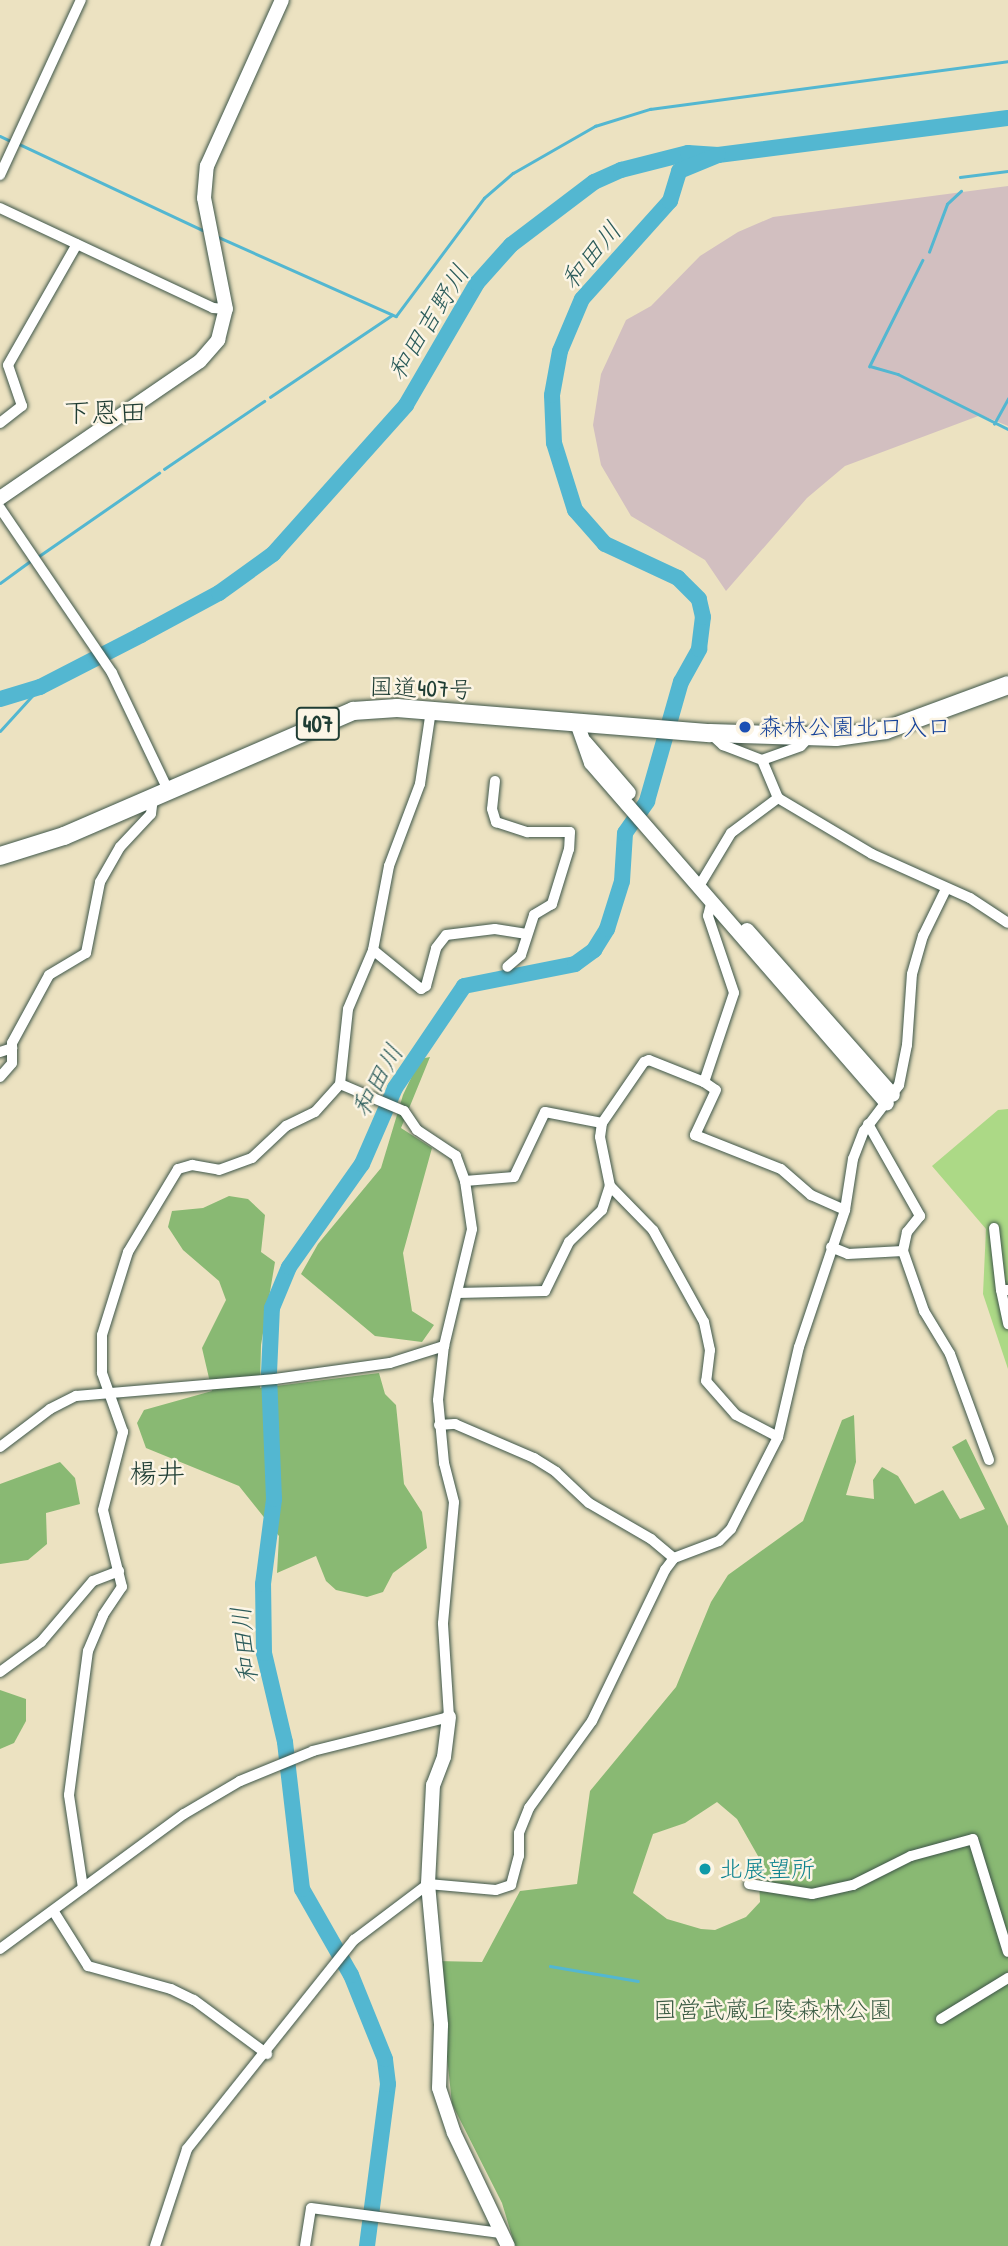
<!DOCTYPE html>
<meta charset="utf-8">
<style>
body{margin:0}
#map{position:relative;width:1008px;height:2246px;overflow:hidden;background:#ece2c1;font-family:"Patrick Hand","Klee One",sans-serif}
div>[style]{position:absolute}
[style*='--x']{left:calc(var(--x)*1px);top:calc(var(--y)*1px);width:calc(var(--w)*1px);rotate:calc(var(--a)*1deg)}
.industrial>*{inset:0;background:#d2bfc0}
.green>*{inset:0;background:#acd986}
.forest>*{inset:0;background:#89b973}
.stream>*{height:2.5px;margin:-1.25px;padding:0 1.25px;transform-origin:1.25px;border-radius:1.25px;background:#53b7d1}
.river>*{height:16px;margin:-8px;padding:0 8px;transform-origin:8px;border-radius:8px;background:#53b7d1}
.roads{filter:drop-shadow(0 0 2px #3e5649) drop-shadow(0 0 2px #3e5649)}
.street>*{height:10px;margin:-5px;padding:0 5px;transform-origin:5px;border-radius:5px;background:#fff}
.secondary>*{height:14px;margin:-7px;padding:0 7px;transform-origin:7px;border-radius:7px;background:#fff}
.highway>*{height:18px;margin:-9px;padding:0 9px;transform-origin:9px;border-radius:9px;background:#fff}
.dots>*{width:19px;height:19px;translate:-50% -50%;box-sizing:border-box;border:4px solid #fcf5e5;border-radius:50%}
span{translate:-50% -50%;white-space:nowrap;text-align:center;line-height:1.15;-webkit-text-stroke:5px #fcf5e5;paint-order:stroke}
.shield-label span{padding:2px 5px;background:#fcf5e5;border:2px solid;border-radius:5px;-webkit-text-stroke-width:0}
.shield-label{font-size:23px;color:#1f3d34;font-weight:700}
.street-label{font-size:24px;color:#1f3d34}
.transit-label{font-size:24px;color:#164399}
.left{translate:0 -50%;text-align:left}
.culture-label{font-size:24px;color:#0d838f}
.park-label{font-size:24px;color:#3b5c44}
.water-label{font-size:26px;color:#2c5c5b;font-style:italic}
.quarter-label{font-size:28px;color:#1f3d34}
</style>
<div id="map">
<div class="industrial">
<div style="clip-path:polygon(1008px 186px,1008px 426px,981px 415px,845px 466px,807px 498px,726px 591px,705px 560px,631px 516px,601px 465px,593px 425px,601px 374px,626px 320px,651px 306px,700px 256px,738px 232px,773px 217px)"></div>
</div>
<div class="green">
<div style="clip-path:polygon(1008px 1109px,1008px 1369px,983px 1294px,986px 1229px,932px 1166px,998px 1110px)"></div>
</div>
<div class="forest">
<div style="clip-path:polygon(430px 1057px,401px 1128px,432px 1148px,403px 1253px,412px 1311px,434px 1325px,422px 1342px,375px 1336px,301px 1274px,318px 1244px,381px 1168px,403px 1095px,420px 1059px)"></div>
<div style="clip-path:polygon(229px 1196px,248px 1199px,265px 1215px,261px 1252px,275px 1262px,261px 1345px,260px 1388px,379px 1373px,385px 1394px,396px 1405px,404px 1484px,422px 1512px,427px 1548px,393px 1573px,383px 1592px,367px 1597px,336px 1590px,326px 1581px,316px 1556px,277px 1573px,279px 1536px,239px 1486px,146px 1448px,137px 1423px,144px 1410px,212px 1391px,202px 1348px,226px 1300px,219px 1281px,183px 1250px,168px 1227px,172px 1211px,203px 1208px)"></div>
<div style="clip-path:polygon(evenodd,854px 1415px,856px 1462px,846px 1495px,874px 1499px,873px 1480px,882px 1467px,898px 1476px,915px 1504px,943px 1490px,960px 1519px,985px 1509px,952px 1447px,966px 1439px,1008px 1526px,1008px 2246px,515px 2246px,502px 2203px,452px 2104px,437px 1961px,482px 1962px,520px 1891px,577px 1884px,590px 1791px,676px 1687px,711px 1602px,728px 1575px,803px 1521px,842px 1420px,854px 1415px,717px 1802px,737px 1819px,758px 1856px,760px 1902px,746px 1917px,715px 1930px,701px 1929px,667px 1919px,633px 1893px,653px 1834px,685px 1823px,717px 1802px)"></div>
<div style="clip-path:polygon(60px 1462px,75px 1478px,80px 1504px,46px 1513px,47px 1544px,28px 1560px,0 1564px,0 1484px)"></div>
<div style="clip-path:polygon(0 1690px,26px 1699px,26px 1721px,14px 1743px,0 1749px)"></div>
</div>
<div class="stream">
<div style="--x:0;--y:136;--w:14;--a:25"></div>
<div style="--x:19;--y:144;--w:203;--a:25.1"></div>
<div style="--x:960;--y:177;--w:48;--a:-7.1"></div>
<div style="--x:216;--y:236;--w:197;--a:24"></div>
<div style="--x:396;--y:316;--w:147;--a:-53.3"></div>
<div style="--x:484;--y:198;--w:38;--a:-41"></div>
<div style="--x:513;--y:173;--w:95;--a:-29.8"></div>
<div style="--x:595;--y:126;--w:58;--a:-17.2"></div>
<div style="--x:650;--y:109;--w:361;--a:-7.6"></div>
<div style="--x:929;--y:252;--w:51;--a:-69.4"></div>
<div style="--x:947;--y:204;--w:19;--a:-43"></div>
<div style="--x:923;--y:260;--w:119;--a:116.6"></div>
<div style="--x:870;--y:366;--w:29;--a:16"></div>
<div style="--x:898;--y:374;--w:123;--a:26.6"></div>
<div style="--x:270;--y:397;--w:147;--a:-33.9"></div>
<div style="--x:994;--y:424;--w:29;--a:-61"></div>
<div style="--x:164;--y:469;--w:121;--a:-34.2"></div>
<div style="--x:39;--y:556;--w:146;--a:-34.7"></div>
<div style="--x:0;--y:583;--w:36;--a:-36"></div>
<div style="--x:0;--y:731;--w:59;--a:-47.7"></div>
<div style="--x:550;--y:1966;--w:89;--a:9.7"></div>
</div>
<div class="river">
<div style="--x:0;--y:699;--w:42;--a:-16.7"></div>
<div style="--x:40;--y:687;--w:114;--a:-27.2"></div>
<div style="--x:141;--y:635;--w:89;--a:-28.3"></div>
<div style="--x:219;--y:593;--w:67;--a:-35.8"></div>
<div style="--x:273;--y:554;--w:200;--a:-48.2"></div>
<div style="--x:406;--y:405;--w:141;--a:-59.8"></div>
<div style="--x:477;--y:283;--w:51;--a:-48.2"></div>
<div style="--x:511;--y:245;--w:104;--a:-37.2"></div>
<div style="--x:594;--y:182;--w:30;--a:-24"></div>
<div style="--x:621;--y:170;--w:69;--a:-14.2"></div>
<div style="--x:688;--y:153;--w:30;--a:4"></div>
<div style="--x:718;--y:155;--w:292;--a:-7.3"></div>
<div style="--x:367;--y:2246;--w:163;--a:-82.6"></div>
<div style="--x:388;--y:2084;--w:25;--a:-97"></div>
<div style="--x:385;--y:2059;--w:91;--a:-112"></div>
<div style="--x:351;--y:1975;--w:99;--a:-119.7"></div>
<div style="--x:302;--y:1889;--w:148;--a:-96.6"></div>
<div style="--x:285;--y:1742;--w:91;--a:-103.3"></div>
<div style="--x:264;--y:1653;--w:69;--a:-90.8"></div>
<div style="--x:263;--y:1584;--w:86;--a:-82.6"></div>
<div style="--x:274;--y:1499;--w:126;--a:-92.3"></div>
<div style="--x:269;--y:1373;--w:65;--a:-87.4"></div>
<div style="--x:272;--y:1308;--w:44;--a:-67.5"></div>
<div style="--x:289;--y:1267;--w:126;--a:-54.7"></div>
<div style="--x:362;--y:1164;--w:83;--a:-66.5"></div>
<div style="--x:395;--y:1088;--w:123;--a:-55.9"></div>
<div style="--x:464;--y:986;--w:113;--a:-11.2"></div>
<div style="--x:575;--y:964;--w:24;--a:-36"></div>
<div style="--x:594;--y:950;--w:25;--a:-58"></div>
<div style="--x:607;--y:929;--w:50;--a:-72.6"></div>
<div style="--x:622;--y:881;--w:48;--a:-86.4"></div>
<div style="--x:625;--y:833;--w:39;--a:-55"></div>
<div style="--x:647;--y:801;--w:124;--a:-74.1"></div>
<div style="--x:681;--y:682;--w:38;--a:-61"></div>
<div style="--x:699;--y:649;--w:32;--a:-83"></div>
<div style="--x:703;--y:617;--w:18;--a:-103"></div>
<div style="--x:699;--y:599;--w:30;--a:-135"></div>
<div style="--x:678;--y:578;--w:81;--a:-155"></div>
<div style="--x:605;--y:544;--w:45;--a:-131.4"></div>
<div style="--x:575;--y:510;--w:70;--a:-107.4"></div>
<div style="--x:554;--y:443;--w:48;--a:-92.4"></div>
<div style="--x:552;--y:395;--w:45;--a:-79.7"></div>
<div style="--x:560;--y:351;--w:56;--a:-67.1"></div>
<div style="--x:582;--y:299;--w:132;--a:-48.1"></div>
<div style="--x:670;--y:201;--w:31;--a:-73"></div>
<div style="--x:679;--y:171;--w:42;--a:-22.3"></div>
</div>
<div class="roads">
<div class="street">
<div style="--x:0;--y:175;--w:193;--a:-65.2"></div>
<div style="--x:0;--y:208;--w:235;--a:25.1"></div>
<div style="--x:213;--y:308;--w:13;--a:4"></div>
<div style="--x:0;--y:423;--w:28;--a:-38"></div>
<div style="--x:22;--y:406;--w:43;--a:-108.9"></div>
<div style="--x:8;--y:365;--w:139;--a:-60.3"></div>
<div style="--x:0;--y:508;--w:199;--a:55.8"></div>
<div style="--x:112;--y:673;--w:132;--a:64.4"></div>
<div style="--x:710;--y:733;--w:18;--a:43"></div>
<div style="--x:723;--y:745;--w:42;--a:21"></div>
<div style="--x:762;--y:760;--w:41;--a:-19.7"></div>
<div style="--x:801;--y:746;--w:12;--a:-48"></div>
<div style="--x:762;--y:760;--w:41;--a:67.2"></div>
<div style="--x:778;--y:798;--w:109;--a:30.8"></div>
<div style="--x:872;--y:854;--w:107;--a:24.2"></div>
<div style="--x:970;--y:898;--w:45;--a:33.3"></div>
<div style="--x:495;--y:781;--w:28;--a:96"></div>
<div style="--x:492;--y:809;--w:14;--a:73"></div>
<div style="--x:496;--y:822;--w:33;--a:18"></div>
<div style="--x:527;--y:832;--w:43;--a:0"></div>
<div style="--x:570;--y:832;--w:17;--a:93"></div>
<div style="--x:569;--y:849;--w:58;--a:107.2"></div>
<div style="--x:552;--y:904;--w:21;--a:149"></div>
<div style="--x:534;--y:915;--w:42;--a:108"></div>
<div style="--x:521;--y:955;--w:18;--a:139"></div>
<div style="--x:698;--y:888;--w:64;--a:-59"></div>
<div style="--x:731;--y:833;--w:59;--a:-36.7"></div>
<div style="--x:711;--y:904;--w:12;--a:104"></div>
<div style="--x:708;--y:916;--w:81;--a:71.3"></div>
<div style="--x:734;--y:993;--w:94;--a:108.6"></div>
<div style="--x:704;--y:1082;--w:59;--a:-158.2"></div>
<div style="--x:649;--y:1060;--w:5;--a:158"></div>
<div style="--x:644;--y:1062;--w:74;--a:124.5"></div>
<div style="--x:602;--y:1123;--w:14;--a:98"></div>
<div style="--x:600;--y:1137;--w:50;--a:78.5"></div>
<div style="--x:610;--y:1186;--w:62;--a:45.7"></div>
<div style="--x:653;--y:1230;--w:105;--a:61"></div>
<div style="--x:704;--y:1322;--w:29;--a:78"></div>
<div style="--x:710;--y:1350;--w:31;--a:97"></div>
<div style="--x:706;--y:1381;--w:45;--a:48.6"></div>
<div style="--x:736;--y:1415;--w:47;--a:27.6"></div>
<div style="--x:373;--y:950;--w:62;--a:39.1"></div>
<div style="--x:421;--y:989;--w:6;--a:-31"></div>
<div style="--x:426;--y:986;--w:39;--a:-75"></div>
<div style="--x:436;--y:948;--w:16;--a:-52"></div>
<div style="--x:446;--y:935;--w:49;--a:-7"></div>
<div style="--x:495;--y:929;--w:32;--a:9"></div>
<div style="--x:0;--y:1052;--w:13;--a:-18"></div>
<div style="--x:0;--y:1077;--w:18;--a:-49"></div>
<div style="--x:12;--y:1063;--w:20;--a:-90"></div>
<div style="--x:12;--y:1043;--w:77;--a:-61.4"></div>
<div style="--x:49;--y:975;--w:43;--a:-30.7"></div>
<div style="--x:86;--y:953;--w:72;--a:-78.8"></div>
<div style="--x:100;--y:882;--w:40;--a:-60.3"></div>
<div style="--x:120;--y:847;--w:45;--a:-46.8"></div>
<div style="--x:151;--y:814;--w:16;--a:-83"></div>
<div style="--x:704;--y:1082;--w:14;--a:34"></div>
<div style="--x:716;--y:1090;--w:50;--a:115"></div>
<div style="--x:695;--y:1135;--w:92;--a:21.6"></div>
<div style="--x:781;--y:1169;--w:40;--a:41"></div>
<div style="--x:811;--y:1195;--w:37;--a:24"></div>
<div style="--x:868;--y:1124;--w:106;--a:60.5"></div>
<div style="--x:920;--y:1216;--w:21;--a:129"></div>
<div style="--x:907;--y:1232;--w:19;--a:102"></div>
<div style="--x:903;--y:1251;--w:64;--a:70.7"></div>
<div style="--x:924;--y:1311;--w:50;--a:58.8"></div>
<div style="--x:950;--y:1354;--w:113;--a:69.8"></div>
<div style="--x:465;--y:1181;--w:49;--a:-4.7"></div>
<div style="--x:514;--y:1177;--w:72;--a:-64.5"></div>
<div style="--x:545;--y:1112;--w:58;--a:10.9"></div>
<div style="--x:994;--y:1228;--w:62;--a:83.6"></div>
<div style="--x:831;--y:1247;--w:18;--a:22"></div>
<div style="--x:848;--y:1254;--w:55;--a:-3.1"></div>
<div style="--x:1008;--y:1290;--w:7;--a:180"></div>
<div style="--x:1001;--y:1290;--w:35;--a:78"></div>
<div style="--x:457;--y:1293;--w:88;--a:-1.3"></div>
<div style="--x:545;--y:1291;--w:55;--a:-63.9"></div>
<div style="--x:569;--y:1242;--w:46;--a:-44.1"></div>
<div style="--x:602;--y:1210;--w:25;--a:-72"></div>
<div style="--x:439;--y:1425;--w:16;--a:-4"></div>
<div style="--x:455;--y:1424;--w:86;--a:23.3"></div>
<div style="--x:534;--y:1458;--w:26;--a:32"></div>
<div style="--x:556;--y:1472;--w:45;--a:43.2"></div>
<div style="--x:589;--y:1503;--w:72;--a:30.1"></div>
<div style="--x:651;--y:1539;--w:30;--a:40"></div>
<div style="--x:0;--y:1447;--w:63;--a:-37.2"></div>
<div style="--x:50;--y:1409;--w:29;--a:-27"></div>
<div style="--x:76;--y:1396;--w:200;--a:-4.9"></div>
<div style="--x:275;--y:1379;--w:116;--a:-7.9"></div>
<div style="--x:390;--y:1363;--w:57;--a:-17.5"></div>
<div style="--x:0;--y:1672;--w:51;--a:-36.2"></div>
<div style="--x:41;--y:1642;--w:80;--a:-49.6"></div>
<div style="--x:93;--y:1581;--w:28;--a:-21"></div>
<div style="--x:749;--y:1884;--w:64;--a:9"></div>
<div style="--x:812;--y:1894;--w:42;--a:-12.4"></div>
<div style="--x:853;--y:1885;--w:65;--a:-26.6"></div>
<div style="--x:911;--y:1856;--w:64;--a:-15.3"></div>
<div style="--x:973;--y:1839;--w:118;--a:72.8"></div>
<div style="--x:83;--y:1888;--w:94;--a:-98.6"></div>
<div style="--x:69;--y:1795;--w:145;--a:-82.5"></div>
<div style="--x:88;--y:1651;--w:39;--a:-67"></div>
<div style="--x:103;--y:1615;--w:34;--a:-56"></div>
<div style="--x:122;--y:1587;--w:79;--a:-103.9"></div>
<div style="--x:103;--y:1510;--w:81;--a:-75.6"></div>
<div style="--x:123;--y:1432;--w:63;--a:-109.6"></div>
<div style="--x:102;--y:1373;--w:38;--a:-90"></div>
<div style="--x:102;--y:1335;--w:87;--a:-72.6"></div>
<div style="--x:128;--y:1252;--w:97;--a:-58.9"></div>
<div style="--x:178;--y:1169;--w:15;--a:-16"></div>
<div style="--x:192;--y:1165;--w:27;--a:10"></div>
<div style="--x:219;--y:1170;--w:35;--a:-20"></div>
<div style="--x:252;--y:1158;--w:47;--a:-43.3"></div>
<div style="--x:286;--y:1126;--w:32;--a:-26"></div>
<div style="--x:315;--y:1112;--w:38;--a:-48"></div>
<div style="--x:340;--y:1084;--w:75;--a:-83.9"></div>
<div style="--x:348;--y:1009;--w:64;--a:-67"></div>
<div style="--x:373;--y:950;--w:86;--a:-79.2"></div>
<div style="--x:389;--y:866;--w:88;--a:-69.3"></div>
<div style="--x:420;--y:784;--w:75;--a:-81.5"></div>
<div style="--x:54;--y:1912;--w:64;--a:57.8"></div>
<div style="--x:88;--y:1966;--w:86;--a:15.5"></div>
<div style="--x:171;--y:1989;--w:25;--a:26"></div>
<div style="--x:194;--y:2000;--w:91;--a:36.5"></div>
<div style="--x:0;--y:1949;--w:228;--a:-36.3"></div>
<div style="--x:184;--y:1814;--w:65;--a:-30.5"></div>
<div style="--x:240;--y:1781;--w:79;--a:-22.3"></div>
<div style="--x:313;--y:1751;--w:140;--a:-14"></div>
<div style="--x:449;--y:1717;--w:94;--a:-93.7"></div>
<div style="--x:443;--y:1623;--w:121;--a:-84.8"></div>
<div style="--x:454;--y:1502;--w:40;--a:-104.4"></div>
<div style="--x:444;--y:1463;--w:63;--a:-95.4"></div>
<div style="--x:438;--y:1400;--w:54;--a:-83.7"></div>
<div style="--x:444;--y:1346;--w:120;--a:-76.5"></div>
<div style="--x:472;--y:1229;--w:49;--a:-98.3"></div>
<div style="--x:465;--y:1181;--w:27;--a:-110"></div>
<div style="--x:456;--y:1156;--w:47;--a:-146.3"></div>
<div style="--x:417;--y:1130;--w:23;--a:-124"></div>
<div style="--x:404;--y:1111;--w:69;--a:-157.1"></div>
<div style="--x:941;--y:2019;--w:79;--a:-31.5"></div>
<div style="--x:155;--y:2246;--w:102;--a:-71.7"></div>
<div style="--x:187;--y:2149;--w:268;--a:-51.4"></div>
<div style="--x:354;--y:1940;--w:93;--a:-37.1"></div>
<div style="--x:428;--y:1884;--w:68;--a:5"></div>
<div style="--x:496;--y:1890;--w:16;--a:-18"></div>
<div style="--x:511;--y:1885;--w:30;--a:-75"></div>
<div style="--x:519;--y:1856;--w:23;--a:-90"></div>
<div style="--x:519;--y:1833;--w:27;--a:-68"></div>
<div style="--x:529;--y:1808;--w:107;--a:-54.1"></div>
<div style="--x:592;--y:1721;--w:168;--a:-64.2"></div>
<div style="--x:665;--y:1570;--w:15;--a:-53"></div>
<div style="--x:674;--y:1558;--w:48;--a:-20.7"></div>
<div style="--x:719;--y:1541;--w:17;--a:-45"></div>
<div style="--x:731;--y:1529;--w:103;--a:-62.9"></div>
<div style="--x:778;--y:1437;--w:92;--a:-76.9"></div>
<div style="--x:799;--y:1347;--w:145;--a:-71.4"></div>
<div style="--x:845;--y:1210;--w:52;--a:-81.1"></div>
<div style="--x:853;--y:1159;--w:30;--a:-69"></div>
<div style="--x:864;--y:1131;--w:58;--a:-52.7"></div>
<div style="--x:899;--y:1085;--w:41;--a:-78.7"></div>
<div style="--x:907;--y:1045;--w:71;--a:-86"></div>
<div style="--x:912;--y:974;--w:40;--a:-74"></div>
<div style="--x:923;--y:936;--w:52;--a:-63.9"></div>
<div style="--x:305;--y:2246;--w:38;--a:-81"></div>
<div style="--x:311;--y:2208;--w:193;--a:7.5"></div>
</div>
<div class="secondary">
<div style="--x:0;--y:498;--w:242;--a:-34.4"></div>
<div style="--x:200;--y:361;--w:28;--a:-49"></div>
<div style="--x:218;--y:340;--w:32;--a:-76"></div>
<div style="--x:226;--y:309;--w:113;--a:-101.2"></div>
<div style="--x:204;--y:198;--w:32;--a:-85"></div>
<div style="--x:207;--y:166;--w:182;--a:-65.7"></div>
<div style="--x:577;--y:723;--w:42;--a:70.7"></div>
<div style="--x:591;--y:763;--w:451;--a:49"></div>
<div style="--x:585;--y:742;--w:67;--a:49.2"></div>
<div style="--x:747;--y:930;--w:220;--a:48.5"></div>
<div style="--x:449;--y:1717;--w:40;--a:97.1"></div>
<div style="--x:444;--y:1757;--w:30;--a:111"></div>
<div style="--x:433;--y:1785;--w:99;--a:92.9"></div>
<div style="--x:428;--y:1884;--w:142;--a:84.7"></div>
<div style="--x:441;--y:2025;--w:63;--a:91.8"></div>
<div style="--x:439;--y:2088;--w:47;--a:71.6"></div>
<div style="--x:454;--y:2133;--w:125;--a:64.5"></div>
</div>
<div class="highway">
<div style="--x:0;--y:856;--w:67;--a:-17.4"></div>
<div style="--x:64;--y:836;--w:315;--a:-23.4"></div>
<div style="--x:353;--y:711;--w:44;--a:-3.9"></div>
<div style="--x:397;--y:708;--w:314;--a:4.6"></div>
<div style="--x:710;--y:733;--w:126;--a:1.8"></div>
<div style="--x:836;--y:737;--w:50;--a:-8"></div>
<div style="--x:886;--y:730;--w:130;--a:-20.2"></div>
</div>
</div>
<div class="dots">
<div style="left:745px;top:727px;background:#1a4fb4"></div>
<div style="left:705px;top:1869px;background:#0f9aa8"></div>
</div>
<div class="shield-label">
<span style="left:318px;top:724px">407</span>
</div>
<div class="street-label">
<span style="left:421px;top:688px;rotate:2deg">国道407号</span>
</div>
<div class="transit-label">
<span class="left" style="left:759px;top:727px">森林公園北口入口</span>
</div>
<div class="culture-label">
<span class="left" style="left:719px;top:1869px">北展望所</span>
</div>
<div class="park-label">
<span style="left:773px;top:2010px">国営武蔵丘陵森林公園</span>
</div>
<div class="water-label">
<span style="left:591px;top:255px;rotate:-50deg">和田川</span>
<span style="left:428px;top:322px;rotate:-58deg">和田吉野川</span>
<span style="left:377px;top:1080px;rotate:-61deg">和田川</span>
<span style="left:244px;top:1645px;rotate:-96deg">和田川</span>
</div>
<div class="quarter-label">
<span style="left:105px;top:412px">下恩田</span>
<span style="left:157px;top:1473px">楊井</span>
</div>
</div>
